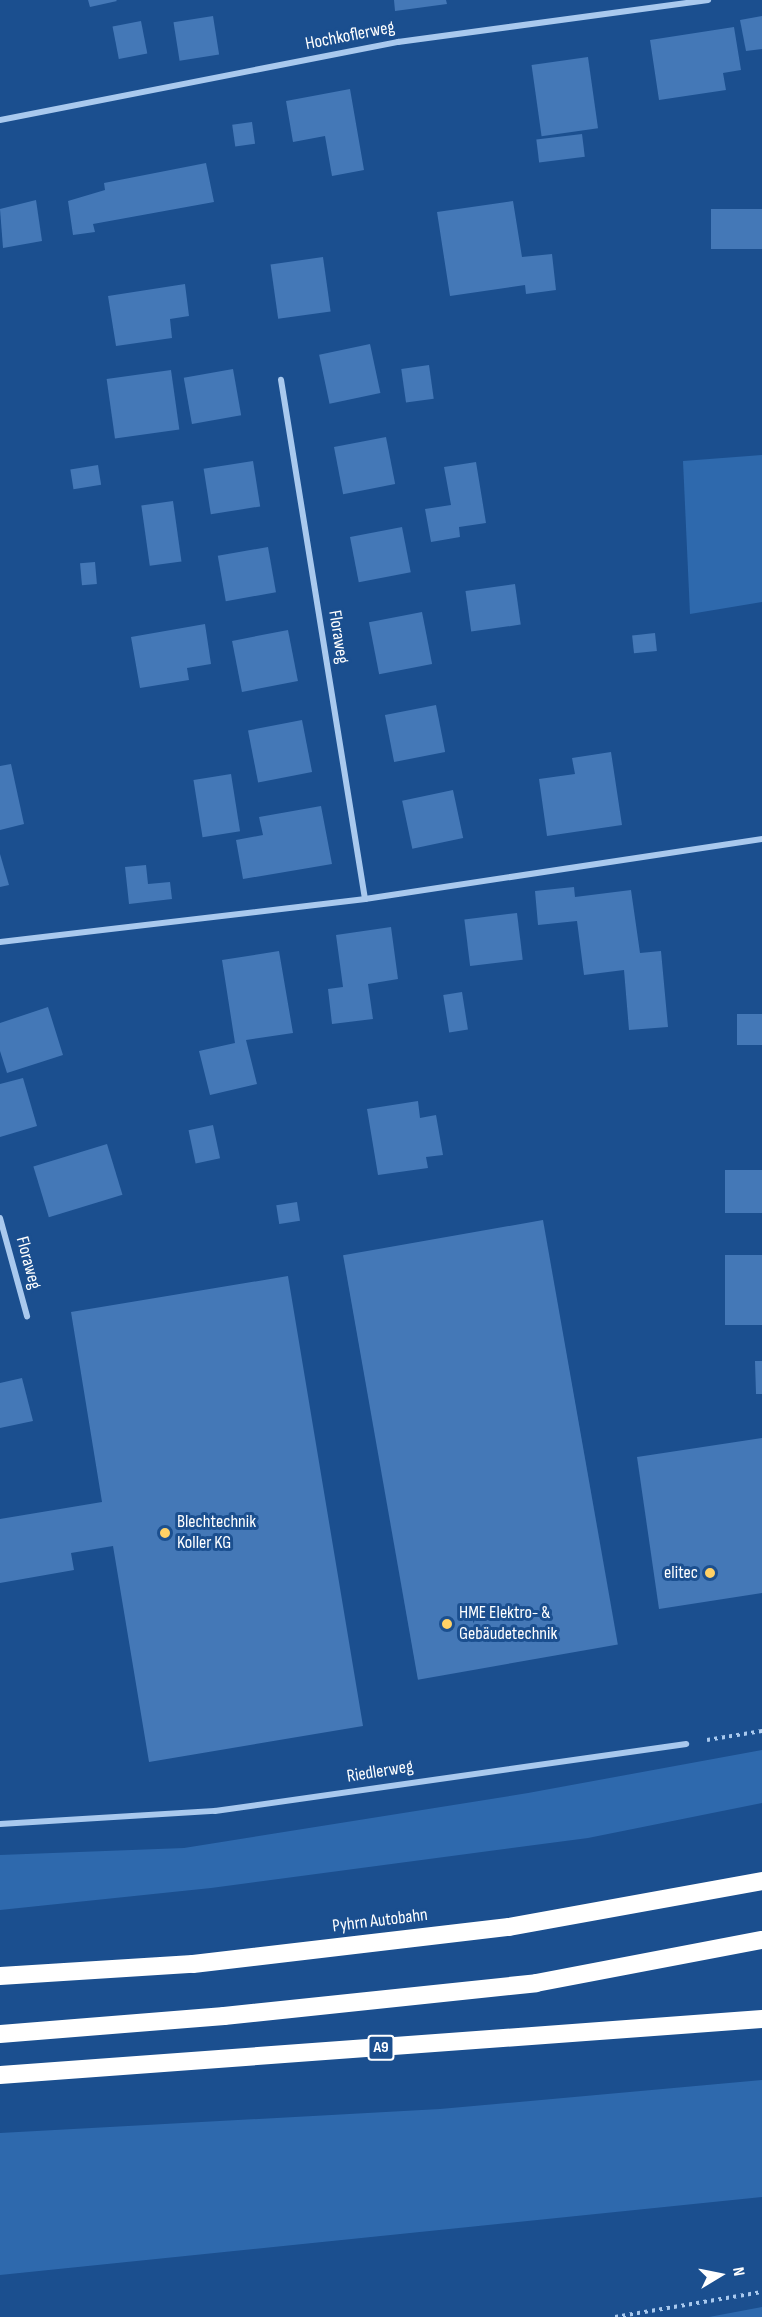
<!DOCTYPE html>
<meta charset="utf-8">
<style>
body{margin:0}
#map{position:relative;width:762px;height:2317px;overflow:hidden;background:#1b4f8f;font-family:"Sofia Sans Condensed",sans-serif}
div>[style]{position:absolute}
[style*='--x']{left:calc(var(--x)*1px);top:calc(var(--y)*1px);width:calc(var(--w)*1px);rotate:calc(var(--a)*1deg)}
.green>*{inset:0;background:#2e69ad}
.building>*{inset:0;background:#4478b7;transform-origin:0 0}
.path>*{height:4px;margin-top:-2px;transform-origin:0;background:repeating-linear-gradient(90deg,#a9c9ee 0 3px,transparent 0 7.5px)}
.minor>*{height:6px;margin:-3px;padding:0 3px;transform-origin:3px;border-radius:3px;background:#a9c9ee}
.motorway>*{height:18px;margin:-9px;padding:0 9px;transform-origin:9px;border-radius:9px;background:#fff}
.dots>*{width:16px;height:16px;translate:-50% -50%;box-sizing:border-box;border:3px solid #1b4f8f;border-radius:50%}
span{translate:-50% -50%;white-space:nowrap;text-align:center;line-height:1.15;-webkit-text-stroke:6px #1b4f8f;paint-order:stroke}
.shield-label span{padding:2px 4px;background:#1b4f8f;border:2px solid;border-radius:4px;-webkit-text-stroke-width:0}
.shield-label{font-size:16px;color:#fff;font-weight:700}
.street-label{font-size:18px;color:#fff}
.poi-label{font-size:18px;color:#fff}
.left{translate:0 -50%;text-align:left}
.right{translate:-100% -50%;text-align:right}
.north{position:absolute;left:690px;top:2245px;width:60px;height:60px;-webkit-text-stroke:4px #1b4f8f;paint-order:stroke;rotate:80deg;font-size:16px;font-weight:700;line-height:24px;text-align:center;color:#fff}
.north::after{content:'';display:block;margin:auto;width:21px;height:27px;background:#fff;clip-path:polygon(50% 0,100% 100%,50% 72%,0 100%)}
</style>
<div id="map">
<div class="green">
<div style="clip-path:polygon(762px 455px,762px 602px,690px 614px,683px 461px)"></div>
<div style="clip-path:polygon(762px 1750px,762px 1803px,588px 1838px,211px 1888px,0 1910px,0 1855px,184px 1848px,528px 1793px)"></div>
<div style="clip-path:polygon(762px 2080px,762px 2197px,0 2275px,0 2133px,440px 2109px)"></div>
<div style="clip-path:polygon(762px 2307px,762px 2317px,709px 2317px)"></div>
</div>
<div class="building">
<div style="clip-path:polygon(88px 0,116px 0,117px 1px,90px 7px)"></div>
<div style="clip-path:polygon(394px 0,446px 0,447px 4px,395px 11px)"></div>
<div style="left:213px;top:16px;width:39px;height:40px;rotate:81deg"></div>
<div style="clip-path:polygon(762px 16px,762px 49px,746px 51px,740px 20px)"></div>
<div style="left:141px;top:21px;width:33px;height:29px;rotate:79deg"></div>
<div style="clip-path:polygon(734px 27px,741px 70px,723px 73px,726px 90px,659px 100px,650px 40px)"></div>
<div style="left:588px;top:57px;width:72px;height:57px;rotate:82deg"></div>
<div style="clip-path:polygon(350px 89px,364px 170px,332px 176px,325px 136px,293px 142px,286px 101px)"></div>
<div style="left:252px;top:122px;width:22px;height:20px;rotate:82deg"></div>
<div style="left:582px;top:134px;width:23px;height:46px;rotate:83deg"></div>
<div style="clip-path:polygon(206px 163px,214px 202px,93px 224px,95px 232px,73px 235px,68px 201px,105px 190px,104px 183px)"></div>
<div style="clip-path:polygon(36px 200px,42px 241px,3px 248px,0 209px)"></div>
<div style="clip-path:polygon(513px 201px,522px 257px,552px 254px,556px 290px,526px 294px,525px 285px,450px 296px,437px 212px)"></div>
<div style="left:762px;top:209px;width:40px;height:51px;rotate:90deg"></div>
<div style="left:323px;top:257px;width:55px;height:53px;rotate:82deg"></div>
<div style="clip-path:polygon(185px 284px,189px 316px,170px 319px,172px 338px,116px 346px,108px 296px)"></div>
<div style="left:370px;top:344px;width:50px;height:52px;rotate:78deg"></div>
<div style="left:429px;top:365px;width:34px;height:28px;rotate:82deg"></div>
<div style="left:233px;top:369px;width:47px;height:50px;rotate:80deg"></div>
<div style="left:171px;top:370px;width:60px;height:65px;rotate:82deg"></div>
<div style="left:386px;top:437px;width:48px;height:53px;rotate:79deg"></div>
<div style="left:253px;top:461px;width:46px;height:50px;rotate:81deg"></div>
<div style="clip-path:polygon(476px 462px,486px 523px,459px 527px,460px 537px,431px 542px,425px 509px,451px 505px,444px 467px)"></div>
<div style="left:98px;top:465px;width:20px;height:28px;rotate:81deg"></div>
<div style="left:173px;top:501px;width:61px;height:32px;rotate:82deg"></div>
<div style="left:402px;top:527px;width:46px;height:53px;rotate:79deg"></div>
<div style="left:268px;top:547px;width:46px;height:51px;rotate:80deg"></div>
<div style="left:95px;top:562px;width:22px;height:15px;rotate:85deg"></div>
<div style="left:515px;top:584px;width:41px;height:50px;rotate:82deg"></div>
<div style="left:422px;top:612px;width:53px;height:54px;rotate:79deg"></div>
<div style="clip-path:polygon(205px 624px,211px 664px,187px 668px,189px 680px,140px 688px,131px 637px)"></div>
<div style="left:288px;top:630px;width:52px;height:57px;rotate:79deg"></div>
<div style="left:655px;top:633px;width:18px;height:23px;rotate:84deg"></div>
<div style="left:436px;top:705px;width:48px;height:52px;rotate:79deg"></div>
<div style="left:302px;top:720px;width:53px;height:55px;rotate:79deg"></div>
<div style="clip-path:polygon(611px 752px,622px 825px,547px 836px,539px 779px,575px 774px,572px 758px)"></div>
<div style="clip-path:polygon(11px 764px,24px 824px,0 830px,0 766px)"></div>
<div style="left:231px;top:774px;width:58px;height:38px;rotate:81deg"></div>
<div style="left:453px;top:790px;width:49px;height:52px;rotate:78deg"></div>
<div style="clip-path:polygon(321px 806px,332px 864px,243px 879px,236px 840px,263px 835px,259px 817px)"></div>
<div style="clip-path:polygon(0 854px,9px 885px,0 887px)"></div>
<div style="clip-path:polygon(146px 865px,148px 884px,170px 882px,172px 899px,129px 904px,125px 867px)"></div>
<div style="clip-path:polygon(574px 887px,575px 897px,631px 890px,640px 953px,661px 951px,668px 1027px,629px 1030px,624px 970px,584px 975px,577px 921px,538px 925px,535px 891px)"></div>
<div style="left:517px;top:913px;width:47px;height:53px;rotate:83deg"></div>
<div style="clip-path:polygon(391px 927px,398px 979px,368px 984px,373px 1019px,332px 1024px,328px 989px,343px 987px,336px 935px)"></div>
<div style="clip-path:polygon(279px 951px,293px 1033px,246px 1040px,257px 1084px,210px 1095px,199px 1051px,235px 1043px,222px 960px)"></div>
<div style="left:462px;top:992px;width:38px;height:19px;rotate:81deg"></div>
<div style="clip-path:polygon(48px 1007px,63px 1055px,7px 1073px,0 1051px,0 1023px)"></div>
<div style="left:762px;top:1014px;width:31px;height:25px;rotate:90deg"></div>
<div style="clip-path:polygon(23px 1078px,37px 1126px,0 1137px,0 1084px)"></div>
<div style="clip-path:polygon(418px 1101px,420px 1118px,436px 1115px,443px 1155px,426px 1157px,428px 1168px,378px 1175px,367px 1109px)"></div>
<div style="left:213px;top:1125px;width:34px;height:25px;rotate:78deg"></div>
<div style="left:107px;top:1144px;width:53px;height:77px;rotate:73deg"></div>
<div style="left:762px;top:1170px;width:43px;height:37px;rotate:90deg"></div>
<div style="left:297px;top:1202px;width:19px;height:21px;rotate:81deg"></div>
<div style="left:543px;top:1220px;width:431px;height:203px;rotate:80deg"></div>
<div style="left:762px;top:1255px;width:70px;height:37px;rotate:90deg"></div>
<div style="clip-path:polygon(288px 1276px,363px 1726px,149px 1762px,113px 1546px,71px 1553px,74px 1570px,0 1583px,0 1519px,102px 1502px,71px 1312px)"></div>
<div style="clip-path:polygon(755px 1361px,762px 1361px,762px 1394px,756px 1394px)"></div>
<div style="clip-path:polygon(22px 1378px,33px 1421px,0 1428px,0 1383px)"></div>
<div style="clip-path:polygon(762px 1438px,762px 1593px,659px 1609px,637px 1457px)"></div>
</div>
<div class="path">
<div style="--x:707;--y:1740;--w:56;--a:-9.3"></div>
<div style="--x:615;--y:2317;--w:149;--a:-9.7"></div>
</div>
<div class="minor">
<div style="--x:0;--y:120;--w:406;--a:-11.1"></div>
<div style="--x:398;--y:42;--w:313;--a:-7.7"></div>
<div style="--x:365;--y:899;--w:402;--a:-8.6"></div>
<div style="--x:0;--y:942;--w:368;--a:-6.7"></div>
<div style="--x:365;--y:899;--w:526;--a:-99.19"></div>
<div style="--x:0;--y:1218;--w:102;--a:74.6"></div>
<div style="--x:0;--y:1824;--w:215;--a:-3.5"></div>
<div style="--x:215;--y:1811;--w:476;--a:-8.1"></div>
</div>
<div class="motorway">
<div style="--x:0;--y:1976;--w:193;--a:-3.6"></div>
<div style="--x:193;--y:1964;--w:318;--a:-6.7"></div>
<div style="--x:509;--y:1927;--w:257;--a:-10.3"></div>
<div style="--x:0;--y:2034;--w:225;--a:-4.6"></div>
<div style="--x:224;--y:2016;--w:314;--a:-6"></div>
<div style="--x:536;--y:1983;--w:230;--a:-10.8"></div>
<div style="--x:0;--y:2075;--w:764;--a:-4.2"></div>
</div>
<div class="dots">
<div style="left:165px;top:1533px;background:#ffd166"></div>
<div style="left:710px;top:1573px;background:#ffd166"></div>
<div style="left:447px;top:1624px;background:#ffd166"></div>
</div>
<div class="shield-label">
<span style="left:381px;top:2048px">A9</span>
</div>
<div class="street-label">
<span style="left:350px;top:36px;rotate:-11deg">Hochkoflerweg</span>
<span style="left:338px;top:637px;rotate:81deg">Floraweg</span>
<span style="left:28px;top:1263px;rotate:75deg">Floraweg</span>
<span style="left:380px;top:1772px;rotate:-9deg">Riedlerweg</span>
<span style="left:380px;top:1921px;rotate:-7deg">Pyhrn Autobahn</span>
</div>
<div class="poi-label">
<span class="left" style="left:177px;top:1533px">Blechtechnik<br>Koller KG</span>
<span class="right" style="left:698px;top:1573px">elitec</span>
<span class="left" style="left:459px;top:1624px">HME Elektro- &amp;<br>Gebäudetechnik</span>
</div>
<div class="north">N</div>
</div>
